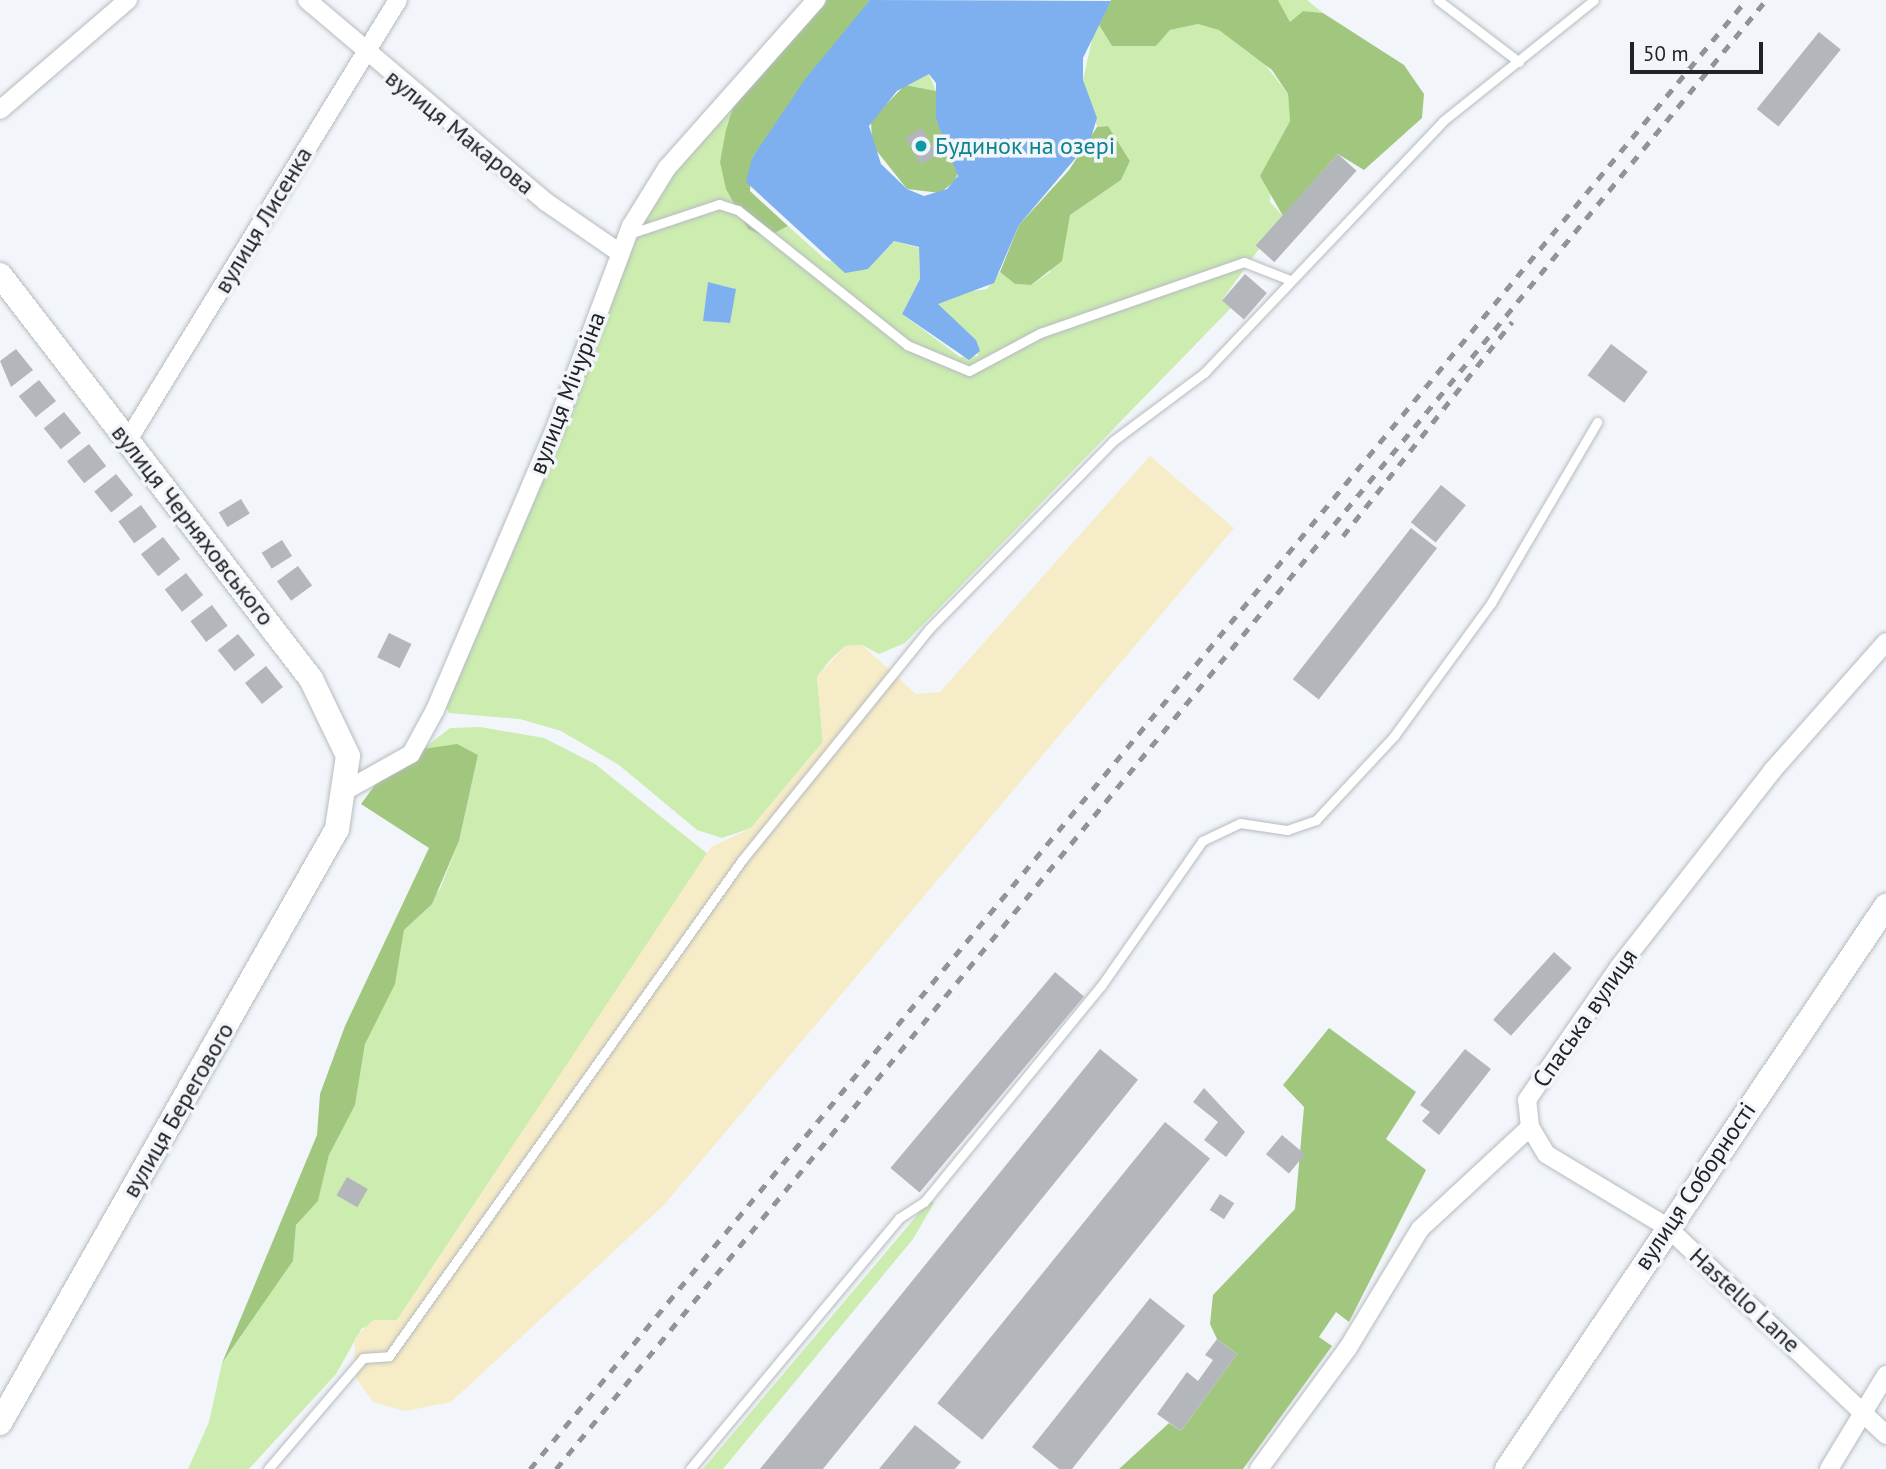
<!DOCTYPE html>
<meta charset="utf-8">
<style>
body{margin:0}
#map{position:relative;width:1886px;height:1469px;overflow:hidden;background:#f2f6fb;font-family:"PT Sans",sans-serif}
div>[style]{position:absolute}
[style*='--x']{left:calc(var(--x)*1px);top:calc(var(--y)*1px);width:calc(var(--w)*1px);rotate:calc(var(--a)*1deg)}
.green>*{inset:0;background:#ccecb0}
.forest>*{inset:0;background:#a1c77f}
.sand>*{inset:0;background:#f6ecc7}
.water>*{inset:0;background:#7eb0ef}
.building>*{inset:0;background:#b3b7bc;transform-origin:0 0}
.roads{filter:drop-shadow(0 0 2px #b6bbbf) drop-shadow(0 0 2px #b6bbbf)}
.lane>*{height:9px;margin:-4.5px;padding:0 4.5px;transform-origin:4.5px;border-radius:4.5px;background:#fff}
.street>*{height:18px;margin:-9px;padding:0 9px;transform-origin:9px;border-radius:9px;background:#fff}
.secondary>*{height:24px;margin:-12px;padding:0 12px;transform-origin:12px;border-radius:12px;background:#fff}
.rail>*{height:5px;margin-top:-2.5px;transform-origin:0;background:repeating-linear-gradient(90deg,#919497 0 9px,transparent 0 18px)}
.dots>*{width:19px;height:19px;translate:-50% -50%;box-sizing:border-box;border:4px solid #f2f6fb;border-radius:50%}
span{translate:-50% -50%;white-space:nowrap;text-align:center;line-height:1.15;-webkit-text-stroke:7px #f2f6fb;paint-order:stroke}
.street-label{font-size:24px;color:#202223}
.culture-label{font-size:24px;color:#0d838f}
.left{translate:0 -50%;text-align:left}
.scale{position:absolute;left:1630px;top:42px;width:133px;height:32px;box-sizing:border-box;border:4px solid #202223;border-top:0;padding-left:9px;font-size:21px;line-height:24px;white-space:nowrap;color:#202223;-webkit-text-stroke:5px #f2f6fb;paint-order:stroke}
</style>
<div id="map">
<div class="green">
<div style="clip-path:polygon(1278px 0,1307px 0,1323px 13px,1303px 11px,1290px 22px)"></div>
<div style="clip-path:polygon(evenodd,1198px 24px,1220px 30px,1260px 58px,1288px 94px,1290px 121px,1274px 151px,1270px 202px,1283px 216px,1222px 300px,1231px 308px,905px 643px,879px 654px,862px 645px,845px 646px,829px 661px,817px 677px,823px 742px,751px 828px,722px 838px,697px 830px,619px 765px,561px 731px,520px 719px,449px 713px,445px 705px,639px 223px,672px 172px,734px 104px,720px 162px,767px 237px,788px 226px,826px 260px,868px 269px,894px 241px,919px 248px,920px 279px,902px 314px,960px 357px,978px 356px,976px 340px,937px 304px,952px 294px,987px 289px,1000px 272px,1015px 284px,1031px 285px,1050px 272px,1070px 215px,1121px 180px,1130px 161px,1108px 126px,1097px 127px,1083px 80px,1093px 35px,1099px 25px,1112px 46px,1156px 46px,1170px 30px,1198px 24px,712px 283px,733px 288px,729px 323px,703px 321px,712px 283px)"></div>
<div style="clip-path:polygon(929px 74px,936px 91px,905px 85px,914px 79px)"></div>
<div style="clip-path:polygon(480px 727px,544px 738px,595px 764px,709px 855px,397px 1320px,362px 1328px,336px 1374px,249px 1469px,188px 1469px,209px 1422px,222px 1363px,293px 1261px,296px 1225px,318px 1201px,329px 1155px,355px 1104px,365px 1044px,398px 965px,404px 929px,440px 889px,459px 841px,478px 755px,423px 749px,450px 728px)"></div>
<div style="clip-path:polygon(930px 1200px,934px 1203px,913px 1239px,723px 1469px,703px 1469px)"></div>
</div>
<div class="forest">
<div style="clip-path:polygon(827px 0,870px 0,752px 158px,750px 191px,788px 226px,767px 237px,748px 229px,726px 189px,720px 162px,726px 130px,734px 104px)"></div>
<div style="clip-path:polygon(1111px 0,1278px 0,1290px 22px,1303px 11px,1323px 13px,1404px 65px,1424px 94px,1422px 118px,1364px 170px,1338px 154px,1283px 216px,1260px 176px,1290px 121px,1288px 94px,1272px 70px,1219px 30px,1198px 24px,1170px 30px,1156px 46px,1112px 46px,1099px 25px)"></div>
<div style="clip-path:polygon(905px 85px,936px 91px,936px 119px,959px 169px,955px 181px,940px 193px,907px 189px,872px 145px,871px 120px)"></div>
<div style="clip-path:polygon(1108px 126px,1130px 161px,1121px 180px,1070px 215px,1062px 261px,1031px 285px,1015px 284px,1000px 272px,1019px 225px,1069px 170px,1097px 127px)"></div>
<div style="clip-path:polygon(457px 744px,478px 755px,459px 841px,432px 904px,404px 930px,395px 984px,365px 1044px,355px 1105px,329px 1155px,318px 1201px,296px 1225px,293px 1261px,222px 1363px,317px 1135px,320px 1094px,345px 1026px,429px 848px,361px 804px,375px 785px,423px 749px)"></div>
<div style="clip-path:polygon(1329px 1028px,1416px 1092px,1386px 1139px,1426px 1170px,1349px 1322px,1336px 1312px,1319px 1337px,1332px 1346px,1243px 1469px,1119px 1469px,1169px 1423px,1181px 1431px,1237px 1354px,1217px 1339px,1210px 1324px,1213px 1295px,1295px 1209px,1304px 1107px,1283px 1085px)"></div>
</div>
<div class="sand">
<div style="clip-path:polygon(1150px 456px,1234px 528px,664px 1205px,451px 1402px,405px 1411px,373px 1402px,354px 1375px,355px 1338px,373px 1320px,397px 1320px,711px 847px,751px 828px,823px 742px,817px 677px,845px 646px,862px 645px,916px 694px,940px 692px)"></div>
</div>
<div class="water">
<div style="clip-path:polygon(evenodd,870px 0,1111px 1px,1083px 58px,1083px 80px,1097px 118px,1090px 141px,1019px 225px,994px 283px,938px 304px,976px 340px,980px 351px,969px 360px,902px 314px,920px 279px,919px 247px,894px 241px,868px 269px,845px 273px,746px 182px,752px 158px,806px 78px,870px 0,929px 74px,936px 83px,936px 119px,958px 176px,947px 189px,924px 196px,907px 189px,881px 164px,869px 126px,897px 91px,929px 74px)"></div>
<div style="clip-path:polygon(708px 282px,736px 289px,730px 323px,703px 321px)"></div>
</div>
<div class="building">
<div style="left:1819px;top:32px;width:28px;height:99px;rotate:39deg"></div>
<div style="left:922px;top:128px;width:31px;height:19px;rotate:61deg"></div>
<div style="left:1338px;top:154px;width:25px;height:123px;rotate:42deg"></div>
<div style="left:1245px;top:274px;width:29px;height:35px;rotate:41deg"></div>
<div style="left:1611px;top:344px;width:46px;height:39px;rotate:37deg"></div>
<div style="clip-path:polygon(16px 349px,33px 370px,11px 387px,0 361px)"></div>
<div style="left:39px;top:380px;width:27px;height:26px;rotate:51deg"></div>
<div style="left:64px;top:412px;width:27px;height:26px;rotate:51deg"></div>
<div style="left:89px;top:444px;width:28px;height:28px;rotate:52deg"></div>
<div style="left:116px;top:474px;width:27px;height:28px;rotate:51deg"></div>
<div style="left:1441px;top:485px;width:32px;height:48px;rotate:39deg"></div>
<div style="left:241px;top:499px;width:17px;height:26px;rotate:59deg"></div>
<div style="left:141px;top:505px;width:27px;height:28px;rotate:54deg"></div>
<div style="left:1411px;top:528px;width:33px;height:192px;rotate:38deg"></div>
<div style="left:163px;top:537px;width:28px;height:28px;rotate:52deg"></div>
<div style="left:282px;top:540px;width:19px;height:24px;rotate:58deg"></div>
<div style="left:298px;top:566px;width:24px;height:26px;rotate:54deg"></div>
<div style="left:186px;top:573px;width:28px;height:27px;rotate:52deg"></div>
<div style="left:212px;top:605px;width:26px;height:27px;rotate:53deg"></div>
<div style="left:389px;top:633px;width:25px;height:27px;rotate:26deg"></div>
<div style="left:238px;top:634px;width:27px;height:26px;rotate:51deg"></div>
<div style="left:266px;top:666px;width:27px;height:27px;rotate:51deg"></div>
<div style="left:1554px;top:952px;width:24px;height:91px;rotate:42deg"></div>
<div style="left:1055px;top:972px;width:38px;height:256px;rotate:40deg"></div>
<div style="left:1100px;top:1049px;width:49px;height:543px;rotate:39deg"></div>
<div style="clip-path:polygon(1465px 1049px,1491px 1069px,1439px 1135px,1422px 1121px,1430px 1112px,1420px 1105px)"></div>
<div style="clip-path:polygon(1204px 1088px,1245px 1132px,1226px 1157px,1204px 1140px,1218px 1122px,1193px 1102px)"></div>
<div style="left:1165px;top:1122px;width:58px;height:362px;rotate:39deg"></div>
<div style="left:1282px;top:1135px;width:30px;height:25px;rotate:40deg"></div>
<div style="left:347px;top:1177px;width:24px;height:21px;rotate:30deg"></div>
<div style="left:1220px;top:1194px;width:17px;height:19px;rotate:33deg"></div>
<div style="clip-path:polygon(1150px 1298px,1185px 1326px,1072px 1469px,1059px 1469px,1032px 1447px)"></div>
<div style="clip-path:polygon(1217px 1339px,1237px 1354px,1181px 1431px,1157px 1414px,1187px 1372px,1198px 1381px,1213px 1360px,1205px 1355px)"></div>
<div style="clip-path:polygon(915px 1425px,961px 1462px,955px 1469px,879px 1469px)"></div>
</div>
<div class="roads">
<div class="lane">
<div style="--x:1438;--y:0;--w:102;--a:37.4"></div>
<div style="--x:629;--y:234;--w:95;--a:-18.4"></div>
<div style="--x:719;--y:204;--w:20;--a:18"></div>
<div style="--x:738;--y:210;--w:216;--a:38.6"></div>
<div style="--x:907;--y:345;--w:67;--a:22.8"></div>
<div style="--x:969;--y:371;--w:81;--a:-28.2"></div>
<div style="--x:1040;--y:333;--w:216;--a:-19.2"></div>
<div style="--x:1244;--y:262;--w:49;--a:21.4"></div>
<div style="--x:268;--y:1469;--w:146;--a:-49.4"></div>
<div style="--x:363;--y:1358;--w:26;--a:-4"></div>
<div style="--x:389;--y:1356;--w:609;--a:-54.56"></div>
<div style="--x:742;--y:860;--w:297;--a:-51"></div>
<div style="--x:929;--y:629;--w:263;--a:-45.6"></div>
<div style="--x:1113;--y:441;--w:114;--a:-36.8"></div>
<div style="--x:1204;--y:373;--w:347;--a:-46.5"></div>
<div style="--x:1443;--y:121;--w:193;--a:-38.7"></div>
<div style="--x:690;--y:1469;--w:327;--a:-50.2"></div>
<div style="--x:899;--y:1218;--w:30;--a:-33"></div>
<div style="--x:924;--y:1202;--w:279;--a:-50.7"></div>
<div style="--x:1101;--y:986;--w:177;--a:-55.1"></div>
<div style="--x:1202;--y:841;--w:42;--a:-25.3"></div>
<div style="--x:1240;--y:823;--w:48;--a:8.5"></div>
<div style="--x:1287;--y:830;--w:31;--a:-19"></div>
<div style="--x:1316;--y:820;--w:115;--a:-47.1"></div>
<div style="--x:1394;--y:736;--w:165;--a:-53.9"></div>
<div style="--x:1491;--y:603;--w:210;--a:-59.6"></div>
</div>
<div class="street">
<div style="--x:307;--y:0;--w:313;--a:40.2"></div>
<div style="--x:546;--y:202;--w:90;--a:34.6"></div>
<div style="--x:0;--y:110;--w:169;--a:-40.7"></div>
<div style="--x:128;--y:440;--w:516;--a:-58.47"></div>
<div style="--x:343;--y:792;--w:78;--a:-29.2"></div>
<div style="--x:411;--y:754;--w:50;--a:-61.4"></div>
<div style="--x:435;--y:710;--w:306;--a:-66.9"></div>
<div style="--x:555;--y:429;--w:217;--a:-69.5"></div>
<div style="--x:631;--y:226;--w:68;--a:-58.2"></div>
<div style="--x:667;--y:168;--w:225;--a:-48.4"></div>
<div style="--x:1530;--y:1127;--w:31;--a:59"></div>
<div style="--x:1546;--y:1154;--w:141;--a:31.1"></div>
<div style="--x:1667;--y:1227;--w:302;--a:43.5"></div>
<div style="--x:1259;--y:1469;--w:150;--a:-53.7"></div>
<div style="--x:1348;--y:1348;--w:139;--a:-58.8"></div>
<div style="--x:1420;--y:1229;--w:150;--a:-42.8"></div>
<div style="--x:1530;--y:1127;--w:27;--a:-96"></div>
<div style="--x:1527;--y:1100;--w:162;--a:-55.3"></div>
<div style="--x:1619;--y:967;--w:249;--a:-52"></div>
<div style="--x:1772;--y:771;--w:172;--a:-48.5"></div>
<div style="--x:1829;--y:1469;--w:110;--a:-58.8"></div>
</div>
<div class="secondary">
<div style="--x:0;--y:275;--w:510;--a:52.41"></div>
<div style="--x:311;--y:679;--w:85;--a:64.3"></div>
<div style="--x:348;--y:756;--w:74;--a:98.6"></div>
<div style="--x:337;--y:829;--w:683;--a:119.57"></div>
<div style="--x:1507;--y:1469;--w:679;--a:-56.05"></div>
</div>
</div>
<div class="rail">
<div style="--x:1343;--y:536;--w:273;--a:-51.7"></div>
<div style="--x:530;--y:1469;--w:1907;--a:-50.38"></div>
<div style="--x:556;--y:1469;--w:1903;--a:-50.52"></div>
</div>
<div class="dots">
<div style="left:921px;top:146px;background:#0f9aa8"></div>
</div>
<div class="street-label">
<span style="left:460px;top:132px;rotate:39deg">вулиця Макарова</span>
<span style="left:263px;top:220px;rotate:-59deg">вулиця Лисенка</span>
<span style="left:567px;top:393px;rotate:-69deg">вулиця Мічуріна</span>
<span style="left:193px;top:525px;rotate:52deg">вулиця Черняховського</span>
<span style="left:1585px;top:1018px;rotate:-55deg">Спаська вулиця</span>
<span style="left:178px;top:1110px;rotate:-60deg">вулиця Берегового</span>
<span style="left:1695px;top:1186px;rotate:-56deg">вулиця Соборності</span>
<span style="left:1745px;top:1300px;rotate:43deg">Hastello Lane</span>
</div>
<div class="culture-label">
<span class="left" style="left:935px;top:146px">Будинок на озері</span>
</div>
<div class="scale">50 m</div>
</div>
